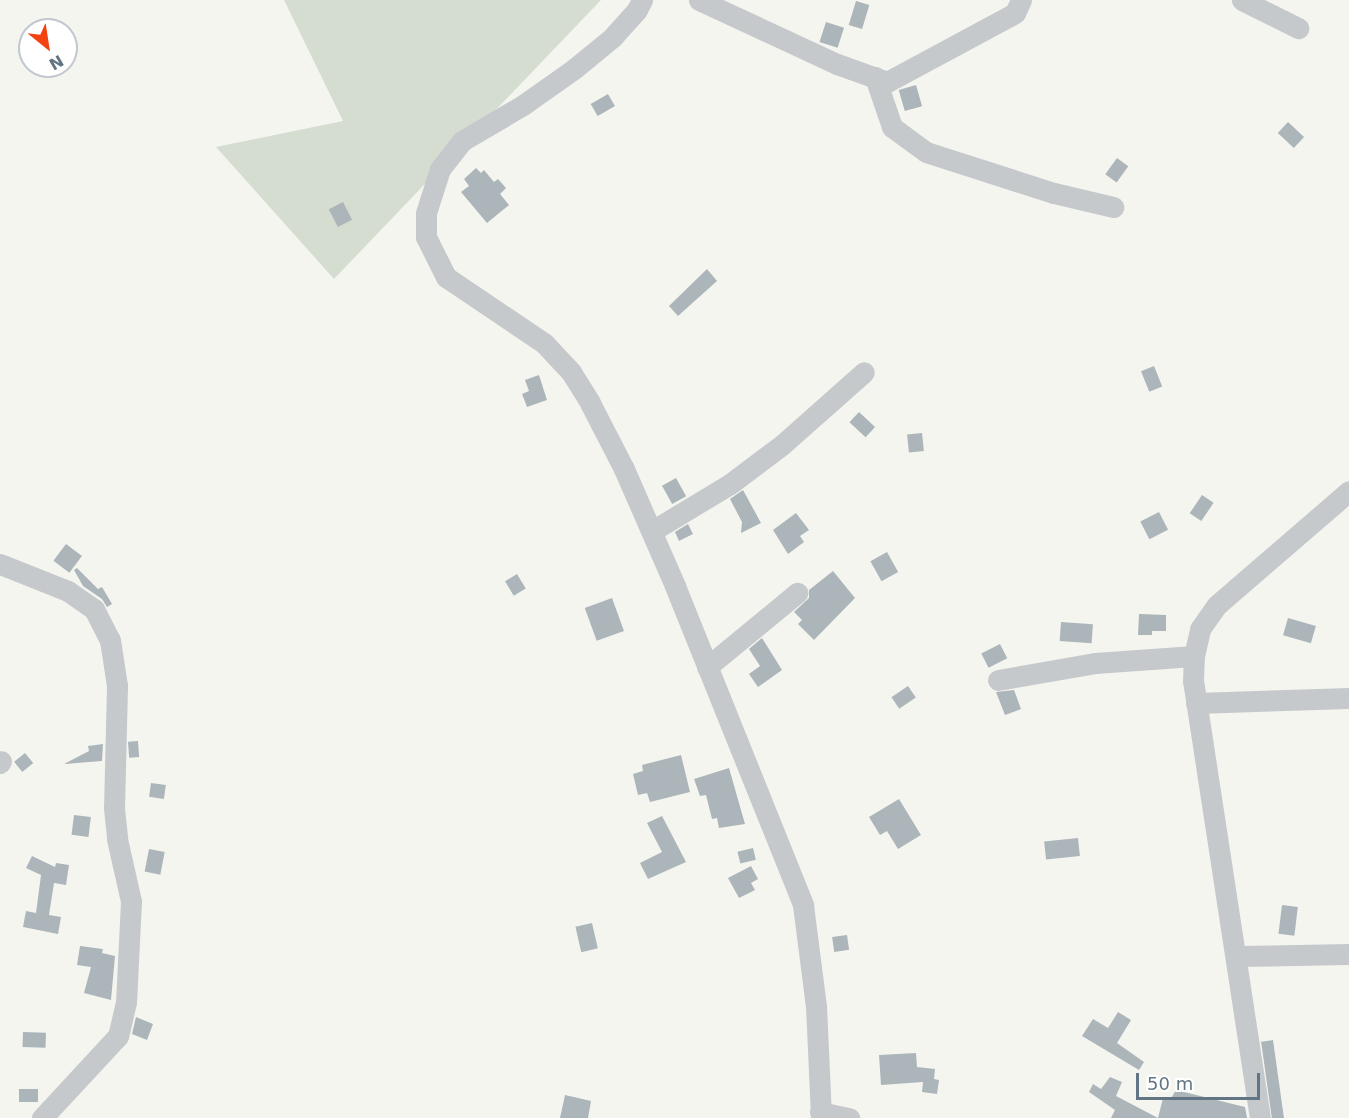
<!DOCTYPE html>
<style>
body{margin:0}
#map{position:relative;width:1349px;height:1118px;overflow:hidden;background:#f5f5f0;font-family:"DejaVu Sans",sans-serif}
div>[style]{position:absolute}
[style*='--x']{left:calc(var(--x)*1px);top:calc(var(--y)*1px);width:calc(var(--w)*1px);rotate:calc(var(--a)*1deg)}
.green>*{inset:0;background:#d5ddd1}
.building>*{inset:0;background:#acb5b9;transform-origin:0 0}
.minor>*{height:21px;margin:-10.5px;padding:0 10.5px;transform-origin:10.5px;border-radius:10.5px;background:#c6c9cc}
span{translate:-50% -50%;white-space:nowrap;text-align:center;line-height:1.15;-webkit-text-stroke:6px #fff;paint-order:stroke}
.north{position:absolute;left:18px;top:18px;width:60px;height:60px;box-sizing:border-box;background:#fff;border:2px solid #c0c8ce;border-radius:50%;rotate:150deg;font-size:16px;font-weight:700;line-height:24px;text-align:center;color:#617584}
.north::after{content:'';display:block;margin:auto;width:21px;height:27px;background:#f34312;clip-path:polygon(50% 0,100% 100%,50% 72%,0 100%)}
.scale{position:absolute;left:1136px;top:1073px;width:124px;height:27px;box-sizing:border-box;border:3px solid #617584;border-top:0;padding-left:8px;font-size:18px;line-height:21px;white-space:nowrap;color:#617584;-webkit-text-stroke:4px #fff;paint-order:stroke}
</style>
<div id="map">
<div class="green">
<div style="clip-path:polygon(284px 0,601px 0,334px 279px,216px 147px,343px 121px)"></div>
</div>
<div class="building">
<div style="left:856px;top:1px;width:14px;height:25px;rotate:17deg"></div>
<div style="left:826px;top:22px;width:19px;height:21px;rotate:18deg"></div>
<div style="left:916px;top:85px;width:22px;height:18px;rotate:74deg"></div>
<div style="left:608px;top:94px;width:14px;height:20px;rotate:60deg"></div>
<div style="left:1288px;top:122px;width:22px;height:15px;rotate:43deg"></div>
<div style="left:1117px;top:158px;width:14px;height:20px;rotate:36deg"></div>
<div style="clip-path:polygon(476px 168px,481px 173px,484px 170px,494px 182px,498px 179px,506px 188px,500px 194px,509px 205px,487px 223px,461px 192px,469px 186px,464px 179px)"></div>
<div style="left:343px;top:202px;width:20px;height:16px;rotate:63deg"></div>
<div style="clip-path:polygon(707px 269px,717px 281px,678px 316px,669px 306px)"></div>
<div style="left:1154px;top:366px;width:22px;height:14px;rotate:68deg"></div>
<div style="clip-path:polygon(539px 375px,547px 400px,527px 407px,522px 394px,529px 391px,525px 380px)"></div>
<div style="left:859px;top:412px;width:22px;height:14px;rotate:43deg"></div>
<div style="left:922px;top:433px;width:18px;height:15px;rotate:84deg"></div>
<div style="left:676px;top:478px;width:21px;height:16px;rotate:61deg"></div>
<div style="clip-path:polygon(743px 490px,761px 523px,741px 533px,742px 522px,730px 499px)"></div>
<div style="left:1202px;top:495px;width:14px;height:22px;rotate:34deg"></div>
<div style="left:1159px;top:512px;width:20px;height:21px;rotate:63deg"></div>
<div style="clip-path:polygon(796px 513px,809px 530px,800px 536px,804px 542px,788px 554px,773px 530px)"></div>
<div style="clip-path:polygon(688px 524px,693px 534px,679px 541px,675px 532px)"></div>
<div style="left:66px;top:544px;width:20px;height:21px;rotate:37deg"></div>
<div style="left:887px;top:552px;width:23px;height:19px;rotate:61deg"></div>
<div style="clip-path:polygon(77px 568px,98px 589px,102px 587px,112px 604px,107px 607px,102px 599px,83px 586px,74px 570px)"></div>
<div style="clip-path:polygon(833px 571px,855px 598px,814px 640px,798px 624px,802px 620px,794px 612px,809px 598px,809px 590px)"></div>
<div style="left:517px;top:574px;width:17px;height:14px;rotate:59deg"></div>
<div style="left:612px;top:598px;width:35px;height:29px;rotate:70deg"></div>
<div style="clip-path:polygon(1139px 614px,1166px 615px,1166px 631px,1152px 631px,1152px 635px,1138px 635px)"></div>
<div style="left:1288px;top:618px;width:29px;height:18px;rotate:16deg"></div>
<div style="left:1061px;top:622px;width:32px;height:19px;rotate:4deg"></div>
<div style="clip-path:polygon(762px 638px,782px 670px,758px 687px,749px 674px,760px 666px,749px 649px)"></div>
<div style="left:1000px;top:644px;width:16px;height:21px;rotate:63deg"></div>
<div style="left:908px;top:686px;width:14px;height:20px;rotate:56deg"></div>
<div style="clip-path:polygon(1014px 690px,1021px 709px,1005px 715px,996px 692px)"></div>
<div style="left:138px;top:741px;width:16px;height:10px;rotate:86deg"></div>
<div style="clip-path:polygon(103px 744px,102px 761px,64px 764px,89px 751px,88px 746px)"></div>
<div style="left:25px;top:753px;width:13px;height:14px;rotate:51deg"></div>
<div style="clip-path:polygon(681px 755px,690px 792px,650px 802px,647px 793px,638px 795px,633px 774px,643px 771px,642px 765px)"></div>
<div style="clip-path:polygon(729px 768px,745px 824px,719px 828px,717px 818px,712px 819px,706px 795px,700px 796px,694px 779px)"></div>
<div style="left:151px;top:783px;width:15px;height:14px;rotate:8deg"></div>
<div style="clip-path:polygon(899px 799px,921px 835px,898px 849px,887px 831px,880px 835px,869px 817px)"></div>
<div style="left:74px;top:815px;width:17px;height:20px;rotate:7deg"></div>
<div style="clip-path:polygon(662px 816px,686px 862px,648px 879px,640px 863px,662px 852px,647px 823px)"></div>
<div style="left:1078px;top:838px;width:18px;height:34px;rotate:84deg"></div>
<div style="left:753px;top:848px;width:12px;height:16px;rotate:76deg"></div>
<div style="left:149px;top:849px;width:16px;height:23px;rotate:11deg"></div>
<div style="clip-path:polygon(32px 856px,55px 867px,56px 863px,69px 865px,66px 885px,54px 883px,49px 915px,61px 917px,58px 934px,23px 927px,26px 911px,36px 913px,41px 875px,26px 868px)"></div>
<div style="clip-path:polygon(751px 866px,758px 879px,751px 883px,755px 890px,739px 898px,728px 878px)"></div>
<div style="left:1282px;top:905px;width:16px;height:29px;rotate:7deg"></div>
<div style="left:592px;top:923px;width:26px;height:17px;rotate:77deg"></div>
<div style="left:847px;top:935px;width:15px;height:15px;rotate:82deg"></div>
<div style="clip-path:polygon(80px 946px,103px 949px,102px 953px,115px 956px,111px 1000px,84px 993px,91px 967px,77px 965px)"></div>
<div style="clip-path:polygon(1118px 1012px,1131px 1020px,1117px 1043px,1144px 1062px,1139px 1070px,1082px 1036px,1093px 1019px,1108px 1028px)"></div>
<div style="clip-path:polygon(136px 1017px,153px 1024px,147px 1040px,132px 1034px)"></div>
<div style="left:23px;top:1032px;width:23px;height:15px;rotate:2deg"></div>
<div style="left:1273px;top:1040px;width:79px;height:12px;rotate:82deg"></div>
<div style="clip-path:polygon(916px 1053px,917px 1067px,935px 1069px,934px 1079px,939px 1080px,937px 1094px,922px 1092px,923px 1082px,881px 1085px,879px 1055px)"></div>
<div style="clip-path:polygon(1110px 1077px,1122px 1082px,1116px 1096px,1158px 1118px,1163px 1098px,1170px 1100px,1176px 1090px,1245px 1107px,1247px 1118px,1111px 1118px,1115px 1110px,1089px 1092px,1093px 1084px,1101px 1089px)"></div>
<div style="left:19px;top:1089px;width:19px;height:13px"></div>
<div style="clip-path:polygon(565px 1095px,591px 1101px,588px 1118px,560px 1118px)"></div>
</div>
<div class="minor">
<div style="--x:642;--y:0;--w:11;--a:117"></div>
<div style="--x:637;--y:10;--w:36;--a:132"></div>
<div style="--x:613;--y:37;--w:50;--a:140.6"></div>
<div style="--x:574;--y:69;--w:62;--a:144.8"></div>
<div style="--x:523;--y:105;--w:71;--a:149.5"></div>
<div style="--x:462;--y:141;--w:36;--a:128"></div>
<div style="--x:440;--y:169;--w:46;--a:107.7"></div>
<div style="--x:426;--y:213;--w:24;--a:90"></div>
<div style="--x:426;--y:237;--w:45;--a:63.4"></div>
<div style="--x:446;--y:277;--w:118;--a:34"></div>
<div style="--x:544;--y:343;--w:40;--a:47"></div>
<div style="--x:571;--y:372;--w:36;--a:58"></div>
<div style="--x:590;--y:403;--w:74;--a:62.7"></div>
<div style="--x:624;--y:469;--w:128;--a:66.4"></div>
<div style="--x:675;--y:586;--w:344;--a:68.1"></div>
<div style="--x:803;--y:905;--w:102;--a:82.7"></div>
<div style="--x:816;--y:1006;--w:112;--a:87.4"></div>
<div style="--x:699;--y:0;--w:152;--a:24.9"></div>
<div style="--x:837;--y:64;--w:53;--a:19.8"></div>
<div style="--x:887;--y:82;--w:145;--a:-28.3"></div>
<div style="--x:1015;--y:13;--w:14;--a:-65"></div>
<div style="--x:1242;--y:0;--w:63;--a:26.6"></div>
<div style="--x:875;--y:77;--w:53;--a:71.2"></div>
<div style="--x:892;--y:127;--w:42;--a:36.3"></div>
<div style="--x:926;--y:152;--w:134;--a:17.8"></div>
<div style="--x:1054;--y:193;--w:61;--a:13.3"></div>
<div style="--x:652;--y:531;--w:91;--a:-31.1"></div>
<div style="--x:730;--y:484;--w:66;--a:-37"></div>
<div style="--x:783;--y:444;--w:108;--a:-41.6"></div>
<div style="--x:0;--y:564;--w:73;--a:21.7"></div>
<div style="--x:68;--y:591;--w:32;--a:35"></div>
<div style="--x:94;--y:609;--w:35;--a:63"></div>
<div style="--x:110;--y:640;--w:47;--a:81.3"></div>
<div style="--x:117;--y:686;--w:122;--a:91.4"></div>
<div style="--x:114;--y:808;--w:31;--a:84"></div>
<div style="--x:117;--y:839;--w:64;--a:77.3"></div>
<div style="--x:131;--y:901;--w:101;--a:92.8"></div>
<div style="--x:126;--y:1002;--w:35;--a:103"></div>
<div style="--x:118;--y:1036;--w:112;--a:132.8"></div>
<div style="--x:707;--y:667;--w:117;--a:-39.4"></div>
<div style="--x:998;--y:680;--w:98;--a:-9.9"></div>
<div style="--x:1095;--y:663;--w:99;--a:-4"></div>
<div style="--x:1196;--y:703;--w:153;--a:-1.9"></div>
<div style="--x:0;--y:763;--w:2;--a:-63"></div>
<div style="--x:1237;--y:956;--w:112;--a:-1"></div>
<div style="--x:820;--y:1112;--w:30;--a:12"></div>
<div style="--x:1260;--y:1118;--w:442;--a:-98.7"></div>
<div style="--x:1193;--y:681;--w:25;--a:-88"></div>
<div style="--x:1194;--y:656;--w:28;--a:-77"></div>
<div style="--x:1200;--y:629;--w:29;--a:-55"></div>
<div style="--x:1217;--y:605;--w:174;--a:-40.8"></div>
</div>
<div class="north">N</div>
<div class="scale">50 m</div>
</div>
